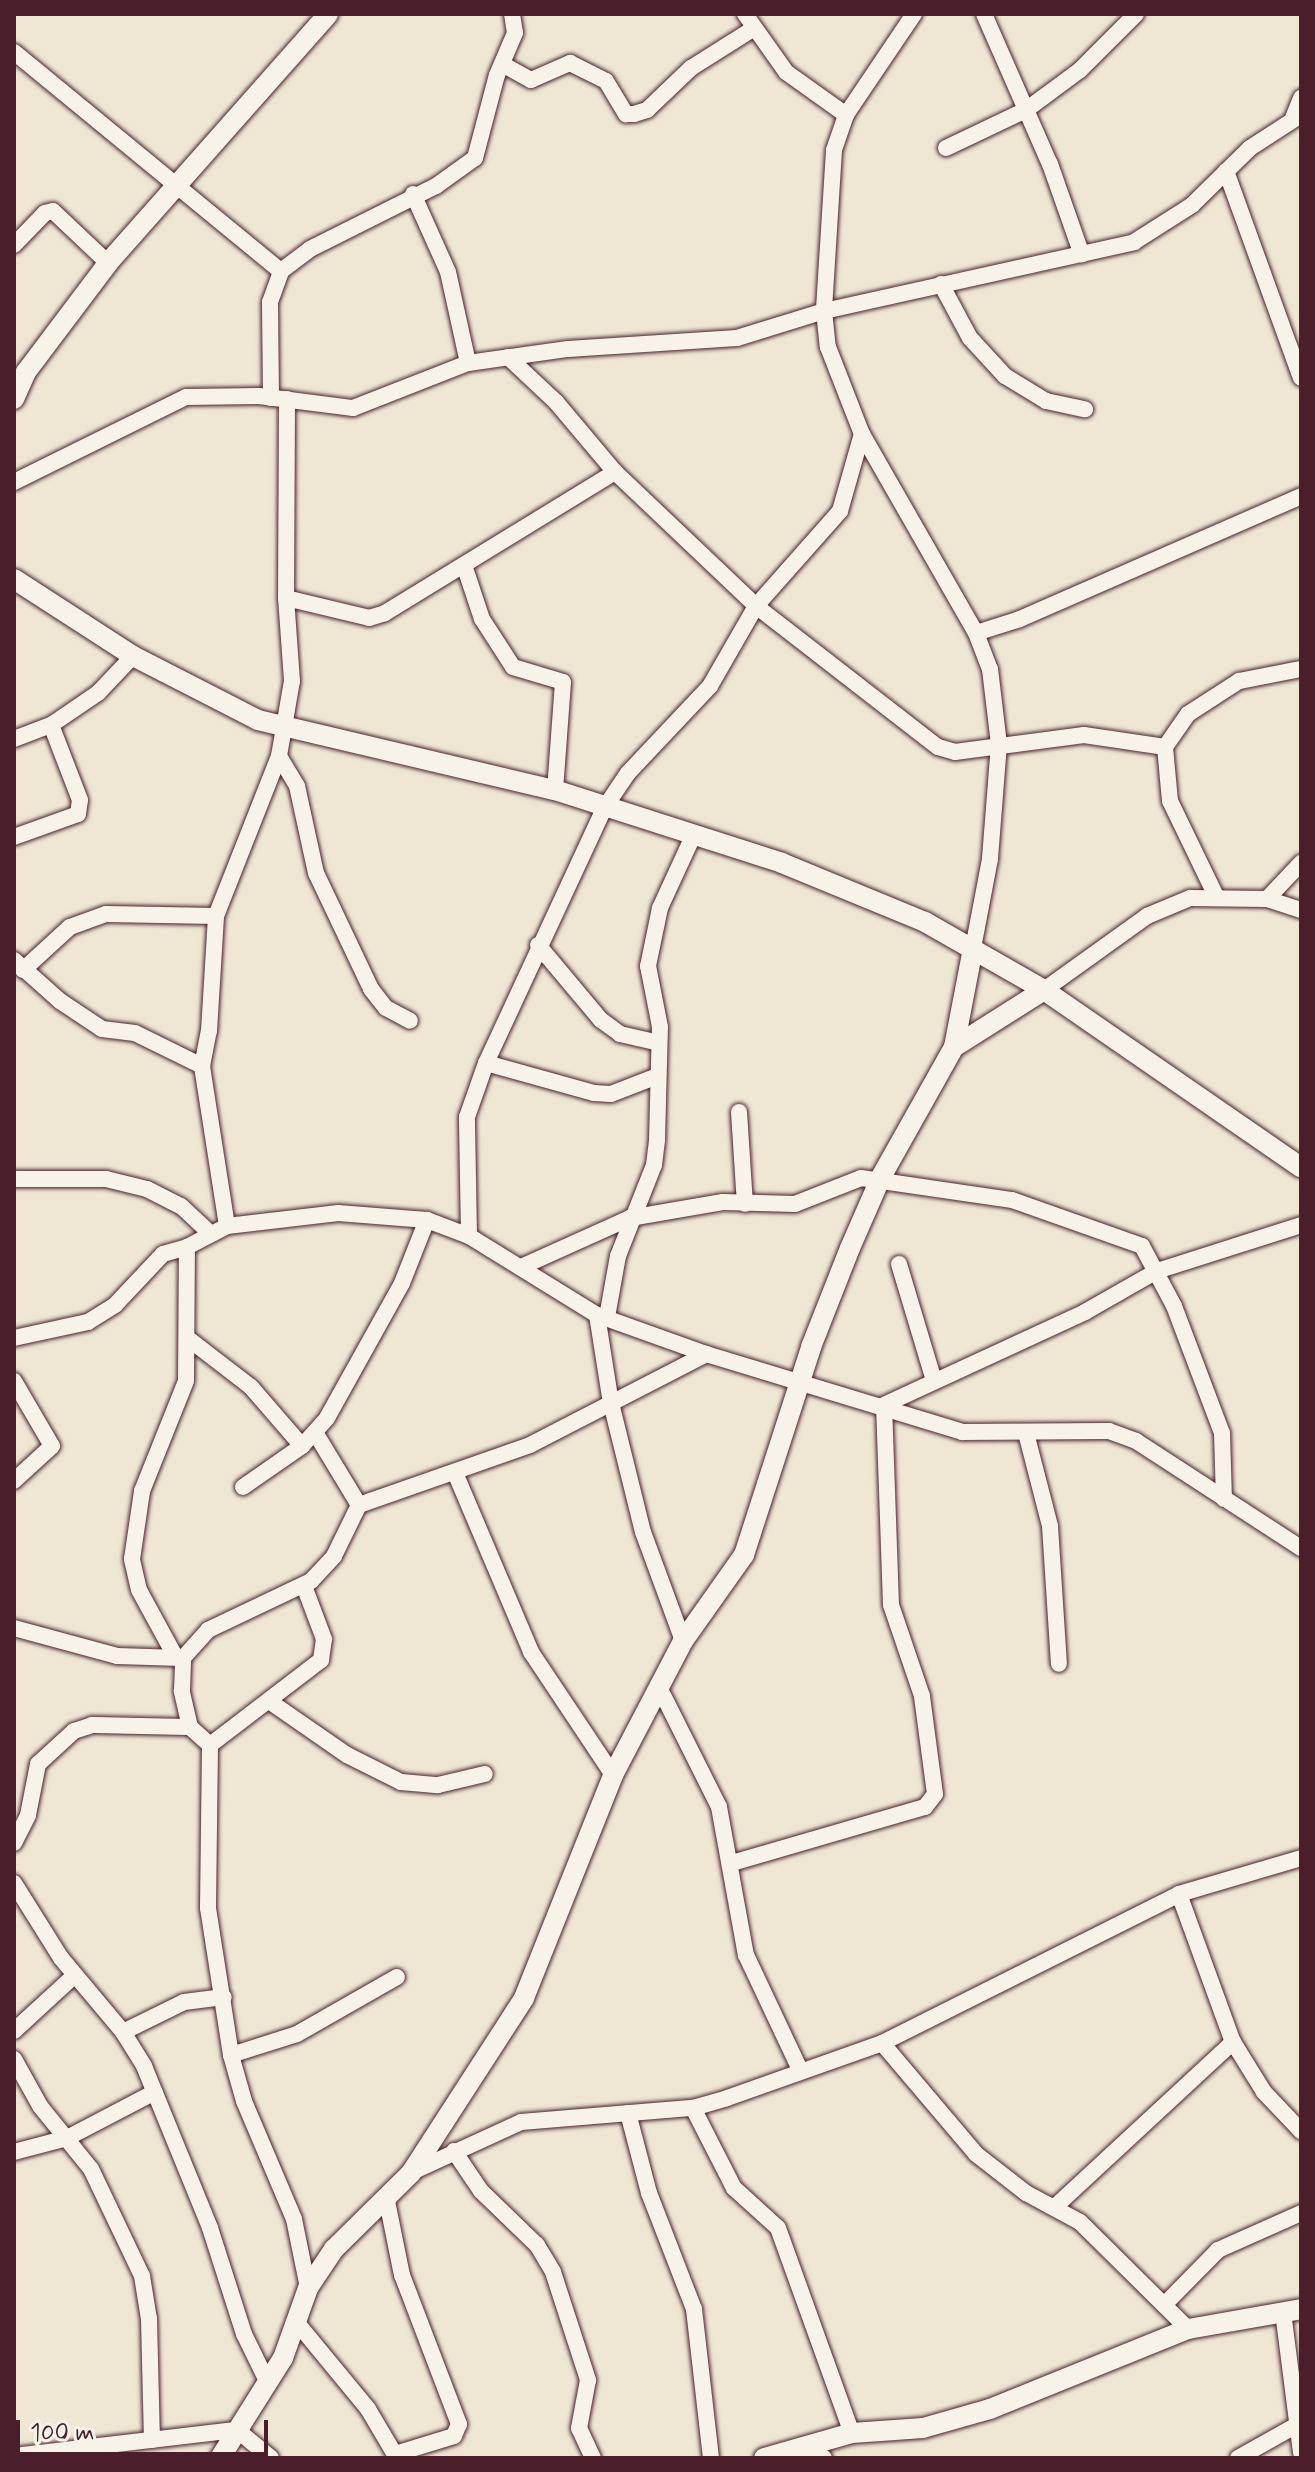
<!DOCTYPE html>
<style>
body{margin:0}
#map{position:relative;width:1315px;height:2472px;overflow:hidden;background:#efe7d4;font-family:Mynerve,sans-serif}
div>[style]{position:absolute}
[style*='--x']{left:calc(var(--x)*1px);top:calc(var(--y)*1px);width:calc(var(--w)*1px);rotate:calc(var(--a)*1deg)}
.roads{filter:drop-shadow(0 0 2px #4a1f2b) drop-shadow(0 0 2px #4a1f2b)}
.minor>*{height:16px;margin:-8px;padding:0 8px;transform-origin:8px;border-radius:8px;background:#f7f3e8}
.tertiary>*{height:20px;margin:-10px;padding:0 10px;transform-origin:10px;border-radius:10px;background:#f7f3e8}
span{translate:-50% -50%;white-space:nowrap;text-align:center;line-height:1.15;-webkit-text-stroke:8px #f7f3e8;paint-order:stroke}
.frame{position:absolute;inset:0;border:16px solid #4a1f2b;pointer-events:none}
.scale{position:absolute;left:16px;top:2420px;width:252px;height:36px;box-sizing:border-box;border:4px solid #4a1f2b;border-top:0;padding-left:10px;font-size:24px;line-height:28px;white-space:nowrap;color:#4a1f2b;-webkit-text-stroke:6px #f7f3e8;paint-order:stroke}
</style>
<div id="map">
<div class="roads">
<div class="minor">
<div style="--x:745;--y:14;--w:71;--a:54.7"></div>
<div style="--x:786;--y:72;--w:74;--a:35.6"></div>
<div style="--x:914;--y:14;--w:122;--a:124"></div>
<div style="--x:846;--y:115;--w:37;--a:109"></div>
<div style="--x:834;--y:150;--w:161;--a:93.6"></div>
<div style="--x:824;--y:311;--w:36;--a:84"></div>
<div style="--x:828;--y:347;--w:93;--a:68.7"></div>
<div style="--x:862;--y:434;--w:229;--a:60.2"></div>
<div style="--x:976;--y:633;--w:39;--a:69"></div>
<div style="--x:990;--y:669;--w:76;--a:83.2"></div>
<div style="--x:999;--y:744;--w:115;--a:94.5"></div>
<div style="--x:990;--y:859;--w:91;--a:100.8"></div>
<div style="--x:984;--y:14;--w:164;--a:66.3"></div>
<div style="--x:1050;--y:164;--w:96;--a:70.6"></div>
<div style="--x:14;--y:52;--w:345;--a:39.4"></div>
<div style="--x:502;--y:64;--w:33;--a:29"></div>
<div style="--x:531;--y:80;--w:43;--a:-23.6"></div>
<div style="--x:570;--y:63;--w:40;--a:26.6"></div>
<div style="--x:606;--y:81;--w:39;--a:59"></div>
<div style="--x:626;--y:114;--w:8;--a:0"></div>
<div style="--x:634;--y:114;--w:14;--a:-17"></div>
<div style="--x:647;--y:110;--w:61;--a:-43.7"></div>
<div style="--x:691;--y:68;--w:73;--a:-32.2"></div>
<div style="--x:1293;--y:118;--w:22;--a:-68"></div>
<div style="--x:946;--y:148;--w:89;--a:-25.4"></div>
<div style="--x:1026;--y:110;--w:67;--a:-36.5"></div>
<div style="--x:1080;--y:70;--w:79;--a:-45"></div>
<div style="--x:1226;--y:171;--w:220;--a:70.1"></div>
<div style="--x:413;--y:194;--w:85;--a:65.8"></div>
<div style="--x:448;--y:272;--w:93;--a:77.6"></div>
<div style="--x:14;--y:245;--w:45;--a:-45.9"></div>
<div style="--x:45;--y:213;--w:8;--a:-14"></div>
<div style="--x:53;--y:211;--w:76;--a:43.4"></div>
<div style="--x:941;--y:284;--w:61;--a:61.8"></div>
<div style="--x:970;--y:338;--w:52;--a:47.4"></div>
<div style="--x:1005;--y:376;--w:48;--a:31.4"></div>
<div style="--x:1046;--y:401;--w:40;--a:12"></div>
<div style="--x:508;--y:357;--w:66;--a:43.2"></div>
<div style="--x:556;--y:402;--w:92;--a:49.9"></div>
<div style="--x:615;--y:472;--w:195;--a:43.5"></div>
<div style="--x:756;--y:606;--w:230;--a:37.8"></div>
<div style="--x:938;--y:747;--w:18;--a:16"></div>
<div style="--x:955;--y:752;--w:130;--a:-7.5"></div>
<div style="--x:1084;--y:735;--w:82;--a:8.4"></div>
<div style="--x:271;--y:398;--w:96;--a:-90.6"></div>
<div style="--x:270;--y:302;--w:33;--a:-70"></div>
<div style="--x:281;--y:271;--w:36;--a:-37"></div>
<div style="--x:310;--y:249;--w:141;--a:-26.6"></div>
<div style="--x:436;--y:186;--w:48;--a:-35.7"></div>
<div style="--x:475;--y:158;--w:86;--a:-75.2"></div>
<div style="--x:497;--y:75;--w:46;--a:-66.8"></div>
<div style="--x:515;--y:33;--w:19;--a:-99"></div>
<div style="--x:14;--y:482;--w:192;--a:-26.3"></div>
<div style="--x:186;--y:397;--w:73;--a:-0.8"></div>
<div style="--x:259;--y:396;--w:95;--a:7.3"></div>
<div style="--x:353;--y:408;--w:123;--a:-21.4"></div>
<div style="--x:468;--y:363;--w:101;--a:-8"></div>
<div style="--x:568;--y:349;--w:169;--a:-3.7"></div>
<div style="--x:737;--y:338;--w:91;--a:-17.2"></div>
<div style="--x:824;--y:311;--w:318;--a:-12.5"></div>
<div style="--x:1134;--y:242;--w:69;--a:-32.5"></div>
<div style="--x:1192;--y:205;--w:81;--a:-44.5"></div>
<div style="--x:1250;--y:148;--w:61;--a:-32.9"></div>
<div style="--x:465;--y:568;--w:54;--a:71.6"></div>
<div style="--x:482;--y:619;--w:57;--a:57.1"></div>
<div style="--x:513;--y:667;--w:52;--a:16.7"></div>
<div style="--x:563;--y:682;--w:108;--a:94.2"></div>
<div style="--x:286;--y:598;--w:85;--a:13.5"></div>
<div style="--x:369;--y:618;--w:17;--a:-17"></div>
<div style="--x:385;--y:613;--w:270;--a:-31.5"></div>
<div style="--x:976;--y:633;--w:46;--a:-17.7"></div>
<div style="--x:1020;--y:619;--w:307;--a:-23.6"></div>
<div style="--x:14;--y:739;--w:40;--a:-21"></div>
<div style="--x:279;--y:756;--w:35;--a:59"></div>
<div style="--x:297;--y:786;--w:89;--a:77.7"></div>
<div style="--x:316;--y:873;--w:128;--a:64.6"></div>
<div style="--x:371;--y:989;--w:24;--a:52"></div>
<div style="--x:386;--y:1008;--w:27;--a:28"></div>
<div style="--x:14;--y:837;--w:68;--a:-19.8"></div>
<div style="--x:78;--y:814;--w:14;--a:-82"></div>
<div style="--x:80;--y:800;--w:80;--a:-111.1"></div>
<div style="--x:51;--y:725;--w:57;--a:-34.2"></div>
<div style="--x:98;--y:693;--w:51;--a:-46.6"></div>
<div style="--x:1215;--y:894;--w:103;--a:-115.8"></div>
<div style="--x:1170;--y:801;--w:54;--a:-95.3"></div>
<div style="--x:1165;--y:747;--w:40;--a:-55.1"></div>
<div style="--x:1188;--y:714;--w:61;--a:-32.9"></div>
<div style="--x:1239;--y:681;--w:63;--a:-11"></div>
<div style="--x:1267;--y:899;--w:50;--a:-46.6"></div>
<div style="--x:538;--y:945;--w:98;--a:50"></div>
<div style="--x:601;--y:1020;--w:24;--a:36"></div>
<div style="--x:620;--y:1034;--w:37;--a:13"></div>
<div style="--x:14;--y:960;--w:62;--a:41.7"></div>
<div style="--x:60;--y:1001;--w:50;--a:33.7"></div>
<div style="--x:102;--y:1029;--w:33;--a:7"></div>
<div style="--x:135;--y:1033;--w:75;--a:26.2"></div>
<div style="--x:23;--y:970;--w:64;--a:-42.5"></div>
<div style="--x:70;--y:927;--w:38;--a:-20"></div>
<div style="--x:106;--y:914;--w:110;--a:1"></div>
<div style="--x:1044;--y:990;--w:127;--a:-35.7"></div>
<div style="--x:1147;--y:916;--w:47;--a:-22.7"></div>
<div style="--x:1190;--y:898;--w:77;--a:0.7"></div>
<div style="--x:1267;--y:899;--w:36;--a:18"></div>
<div style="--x:486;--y:1063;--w:112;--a:15.5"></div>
<div style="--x:594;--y:1093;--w:17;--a:3"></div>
<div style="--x:611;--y:1094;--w:47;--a:-21.1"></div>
<div style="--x:739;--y:1112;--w:92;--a:86.3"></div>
<div style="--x:14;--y:1179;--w:92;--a:0"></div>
<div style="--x:106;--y:1179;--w:42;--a:13.7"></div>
<div style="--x:147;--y:1189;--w:38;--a:27"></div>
<div style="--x:181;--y:1206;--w:40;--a:43"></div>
<div style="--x:227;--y:1226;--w:162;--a:-98.9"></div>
<div style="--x:202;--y:1066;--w:36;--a:-79"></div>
<div style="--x:209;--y:1031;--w:115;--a:-86.5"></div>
<div style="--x:216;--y:916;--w:172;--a:-68.5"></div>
<div style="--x:279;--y:756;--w:76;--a:-80.2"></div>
<div style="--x:292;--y:681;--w:83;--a:-94.1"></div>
<div style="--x:286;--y:598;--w:199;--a:-89.7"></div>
<div style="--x:469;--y:1236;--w:119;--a:-91"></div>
<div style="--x:467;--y:1117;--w:57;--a:-70.6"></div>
<div style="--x:486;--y:1063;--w:282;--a:-65.1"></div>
<div style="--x:605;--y:807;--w:41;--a:-55.9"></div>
<div style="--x:628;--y:773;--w:120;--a:-46.7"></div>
<div style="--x:710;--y:686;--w:92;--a:-60.1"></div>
<div style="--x:756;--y:606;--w:127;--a:-48.5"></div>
<div style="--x:840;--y:511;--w:80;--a:-74.1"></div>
<div style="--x:899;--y:1264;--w:122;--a:73.3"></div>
<div style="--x:521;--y:1267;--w:120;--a:-24.2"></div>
<div style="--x:630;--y:1218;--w:94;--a:-9.8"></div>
<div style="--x:723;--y:1202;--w:72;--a:1.6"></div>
<div style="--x:795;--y:1204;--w:71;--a:-21.5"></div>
<div style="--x:861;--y:1178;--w:153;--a:8.3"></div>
<div style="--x:1012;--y:1200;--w:138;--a:19.5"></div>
<div style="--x:1142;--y:1246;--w:68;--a:61.9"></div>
<div style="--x:1174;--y:1306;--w:136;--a:69.3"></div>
<div style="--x:1222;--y:1433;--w:66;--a:88.3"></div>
<div style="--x:597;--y:1315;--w:89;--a:81"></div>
<div style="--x:611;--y:1403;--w:133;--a:76.1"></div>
<div style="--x:643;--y:1532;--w:116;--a:69.8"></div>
<div style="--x:607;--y:1317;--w:62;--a:-79.8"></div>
<div style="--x:618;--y:1256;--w:98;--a:-68.4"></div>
<div style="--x:654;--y:1165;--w:25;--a:-83"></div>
<div style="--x:657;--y:1140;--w:113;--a:-88.5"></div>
<div style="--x:660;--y:1027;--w:62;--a:-101.1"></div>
<div style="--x:648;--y:966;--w:59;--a:-78.3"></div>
<div style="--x:660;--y:908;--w:81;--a:-65.3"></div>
<div style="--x:14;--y:1338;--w:76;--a:-12.2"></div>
<div style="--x:88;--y:1322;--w:32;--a:-32"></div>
<div style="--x:115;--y:1305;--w:70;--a:-46.7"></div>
<div style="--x:163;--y:1254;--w:25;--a:-16"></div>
<div style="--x:190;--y:1340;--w:77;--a:37.6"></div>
<div style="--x:251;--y:1387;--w:78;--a:49.2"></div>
<div style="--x:14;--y:1381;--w:75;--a:59.7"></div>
<div style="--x:52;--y:1446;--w:52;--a:137.4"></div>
<div style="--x:1026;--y:1433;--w:96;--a:75.5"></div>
<div style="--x:1050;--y:1526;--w:138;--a:86.3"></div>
<div style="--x:316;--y:1434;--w:83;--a:58.8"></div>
<div style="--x:456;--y:1475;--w:192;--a:67"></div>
<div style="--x:531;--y:1652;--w:148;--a:56.3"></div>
<div style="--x:243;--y:1487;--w:72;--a:-34.8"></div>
<div style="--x:302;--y:1446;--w:38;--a:-48"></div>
<div style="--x:327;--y:1418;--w:154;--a:-60.9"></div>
<div style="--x:402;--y:1283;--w:68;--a:-68.4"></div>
<div style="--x:14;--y:1628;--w:107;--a:15.2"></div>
<div style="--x:117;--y:1656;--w:64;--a:1.8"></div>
<div style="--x:175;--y:1656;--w:75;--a:-118.6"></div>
<div style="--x:139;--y:1590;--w:32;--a:-103"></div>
<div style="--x:132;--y:1559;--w:69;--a:-81.6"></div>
<div style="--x:142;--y:1491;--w:118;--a:-68.2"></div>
<div style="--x:186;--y:1381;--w:134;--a:-89.6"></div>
<div style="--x:187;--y:1247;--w:45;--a:-27.7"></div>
<div style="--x:227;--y:1226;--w:112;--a:-6.7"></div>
<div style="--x:338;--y:1213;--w:89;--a:4.5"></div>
<div style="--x:427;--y:1220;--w:45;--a:20.9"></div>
<div style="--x:469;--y:1236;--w:150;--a:31.7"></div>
<div style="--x:597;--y:1315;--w:116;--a:19.7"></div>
<div style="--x:706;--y:1354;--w:268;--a:16.9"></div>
<div style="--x:962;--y:1432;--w:147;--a:-0.4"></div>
<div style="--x:1109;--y:1431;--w:29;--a:20"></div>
<div style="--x:1136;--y:1441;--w:197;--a:33"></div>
<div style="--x:658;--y:1685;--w:136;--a:63.4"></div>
<div style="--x:719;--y:1807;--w:150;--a:79.7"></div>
<div style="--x:746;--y:1955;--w:127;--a:64.8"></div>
<div style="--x:269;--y:1701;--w:95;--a:34.7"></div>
<div style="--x:347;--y:1755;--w:60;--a:26.6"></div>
<div style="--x:401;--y:1782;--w:37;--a:5"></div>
<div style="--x:438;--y:1785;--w:48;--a:-13.2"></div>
<div style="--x:210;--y:1745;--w:140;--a:-37.4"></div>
<div style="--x:321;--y:1660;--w:21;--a:-82"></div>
<div style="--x:324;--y:1639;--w:57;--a:-110.7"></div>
<div style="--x:14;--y:1843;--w:31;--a:-63"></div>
<div style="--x:28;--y:1815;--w:52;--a:-78.9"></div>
<div style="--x:38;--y:1764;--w:49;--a:-42.5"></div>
<div style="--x:74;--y:1731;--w:19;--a:-18"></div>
<div style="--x:92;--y:1725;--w:98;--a:1.2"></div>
<div style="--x:732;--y:1863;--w:201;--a:-16.2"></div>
<div style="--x:925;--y:1807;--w:16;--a:-52"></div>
<div style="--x:935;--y:1794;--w:99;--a:-97.6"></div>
<div style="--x:922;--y:1696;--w:96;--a:-108.8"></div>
<div style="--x:891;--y:1605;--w:200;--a:-92"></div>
<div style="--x:884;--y:1405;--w:221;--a:-24.8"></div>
<div style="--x:1085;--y:1312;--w:83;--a:-29.7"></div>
<div style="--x:1157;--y:1271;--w:151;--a:-17.7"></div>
<div style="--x:14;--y:1883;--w:89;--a:57.9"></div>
<div style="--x:61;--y:1958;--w:97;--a:50"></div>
<div style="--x:123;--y:2032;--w:40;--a:58"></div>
<div style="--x:144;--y:2066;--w:175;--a:67.8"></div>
<div style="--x:210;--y:2228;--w:111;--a:72.2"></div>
<div style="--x:244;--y:2334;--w:52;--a:63.9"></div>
<div style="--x:1179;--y:1894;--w:158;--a:70"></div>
<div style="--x:1233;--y:2042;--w:59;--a:58.2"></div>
<div style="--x:1264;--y:2092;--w:54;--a:46.5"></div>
<div style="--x:14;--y:2031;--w:83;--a:-42.6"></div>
<div style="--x:123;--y:2032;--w:68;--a:-26.2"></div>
<div style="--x:184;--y:2002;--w:40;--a:-7.1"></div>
<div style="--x:882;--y:2043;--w:145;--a:49.7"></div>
<div style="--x:976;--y:2154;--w:63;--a:38"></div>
<div style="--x:1026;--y:2193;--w:61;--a:28.2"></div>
<div style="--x:1080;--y:2222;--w:152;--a:44.7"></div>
<div style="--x:231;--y:2055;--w:69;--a:-17.7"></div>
<div style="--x:297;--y:2034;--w:115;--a:-29.7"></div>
<div style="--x:14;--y:2059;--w:54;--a:61"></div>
<div style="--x:40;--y:2106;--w:81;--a:51"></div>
<div style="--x:91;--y:2169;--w:119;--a:64.5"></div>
<div style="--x:142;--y:2276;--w:44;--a:80.8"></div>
<div style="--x:149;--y:2319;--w:121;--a:88.6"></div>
<div style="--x:693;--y:2108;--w:90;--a:62.9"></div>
<div style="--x:734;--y:2188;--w:59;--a:42.3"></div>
<div style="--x:778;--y:2228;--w:218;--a:70.2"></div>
<div style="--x:628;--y:2113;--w:83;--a:75.3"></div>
<div style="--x:649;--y:2193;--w:124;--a:68.8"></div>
<div style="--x:694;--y:2309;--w:150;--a:83.5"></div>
<div style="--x:454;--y:2151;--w:48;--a:56"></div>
<div style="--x:481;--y:2191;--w:78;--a:44"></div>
<div style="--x:537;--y:2245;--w:31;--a:59"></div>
<div style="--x:553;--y:2272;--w:114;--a:72"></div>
<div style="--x:588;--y:2380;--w:49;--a:100.6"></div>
<div style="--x:579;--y:2428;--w:33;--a:65"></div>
<div style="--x:14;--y:2152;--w:55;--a:-14.8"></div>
<div style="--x:67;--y:2138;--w:99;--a:-27.6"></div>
<div style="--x:412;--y:2172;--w:120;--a:-24.6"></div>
<div style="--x:521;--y:2122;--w:173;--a:-4.7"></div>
<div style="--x:693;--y:2108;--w:35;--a:-16"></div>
<div style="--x:727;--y:2098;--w:164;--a:-19.5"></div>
<div style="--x:882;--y:2043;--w:332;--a:-26.6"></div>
<div style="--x:1179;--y:1894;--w:127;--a:-16.4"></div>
<div style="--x:386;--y:2196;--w:81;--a:78.6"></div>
<div style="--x:402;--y:2275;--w:160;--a:69.1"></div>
<div style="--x:459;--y:2424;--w:13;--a:113"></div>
<div style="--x:454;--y:2436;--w:62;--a:163"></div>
<div style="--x:1057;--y:2205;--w:240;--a:-42.8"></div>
<div style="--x:308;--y:2288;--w:70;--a:-101.5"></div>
<div style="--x:294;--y:2219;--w:128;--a:-113"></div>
<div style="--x:244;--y:2101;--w:48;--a:-105.8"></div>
<div style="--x:231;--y:2055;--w:149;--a:-98.9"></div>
<div style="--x:208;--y:1908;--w:163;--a:-89.3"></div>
<div style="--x:210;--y:1745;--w:27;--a:-138"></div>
<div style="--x:190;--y:1727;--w:37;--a:-103"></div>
<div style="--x:182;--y:1691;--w:33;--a:-88"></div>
<div style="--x:183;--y:1658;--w:38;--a:-48"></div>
<div style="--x:208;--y:1630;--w:114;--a:-25.4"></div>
<div style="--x:311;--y:1581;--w:34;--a:-47"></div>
<div style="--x:334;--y:1556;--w:57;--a:-63.9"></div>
<div style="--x:359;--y:1505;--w:181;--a:-19.3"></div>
<div style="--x:530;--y:1445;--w:198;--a:-27.3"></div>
<div style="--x:1164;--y:2305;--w:77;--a:-45.5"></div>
<div style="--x:1218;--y:2250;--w:91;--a:-24"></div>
<div style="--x:1283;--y:2312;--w:142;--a:82.7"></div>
<div style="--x:298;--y:2324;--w:110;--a:50.5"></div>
<div style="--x:368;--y:2409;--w:57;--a:59.4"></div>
<div style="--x:804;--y:2445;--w:24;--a:33"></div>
<div style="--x:14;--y:2456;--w:225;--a:-6.7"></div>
<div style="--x:237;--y:2430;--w:44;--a:39.5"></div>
<div style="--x:1238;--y:2458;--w:68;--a:-29.2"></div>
</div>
<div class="tertiary">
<div style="--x:14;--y:399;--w:30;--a:-66"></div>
<div style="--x:26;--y:372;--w:136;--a:-53"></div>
<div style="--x:108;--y:263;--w:332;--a:-48.5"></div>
<div style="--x:14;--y:579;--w:142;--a:32.9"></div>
<div style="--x:133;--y:656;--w:140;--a:27.1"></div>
<div style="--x:258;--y:720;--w:305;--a:13.3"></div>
<div style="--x:555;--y:790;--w:238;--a:17.8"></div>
<div style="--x:782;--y:863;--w:155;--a:22.4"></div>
<div style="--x:925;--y:922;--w:137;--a:29.7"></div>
<div style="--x:1044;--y:990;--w:312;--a:34.6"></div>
<div style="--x:954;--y:1047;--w:107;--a:-32.3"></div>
<div style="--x:220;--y:2458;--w:118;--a:-57.8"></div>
<div style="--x:283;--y:2358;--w:74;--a:-70.3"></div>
<div style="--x:308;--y:2288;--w:47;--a:-56.3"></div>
<div style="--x:334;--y:2249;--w:108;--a:-44.6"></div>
<div style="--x:411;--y:2173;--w:208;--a:-57.1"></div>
<div style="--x:524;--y:1998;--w:240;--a:-68.2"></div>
<div style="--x:613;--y:1775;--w:151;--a:-62.4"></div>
<div style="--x:683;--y:1641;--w:105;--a:-54.7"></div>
<div style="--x:744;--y:1555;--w:219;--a:-72.1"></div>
<div style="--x:811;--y:1347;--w:106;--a:-68.5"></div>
<div style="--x:850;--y:1248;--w:77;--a:-66.4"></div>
<div style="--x:881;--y:1177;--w:149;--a:-60.7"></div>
<div style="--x:954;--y:1047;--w:101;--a:-79.1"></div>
<div style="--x:764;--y:2458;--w:91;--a:-15.9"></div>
<div style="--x:852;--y:2433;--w:71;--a:-4"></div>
<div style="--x:923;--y:2428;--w:70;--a:-15.8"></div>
<div style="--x:990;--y:2409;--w:214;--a:-22"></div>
<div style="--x:1188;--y:2329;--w:115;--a:-10"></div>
</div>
</div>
<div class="frame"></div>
<div class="scale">100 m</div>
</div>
